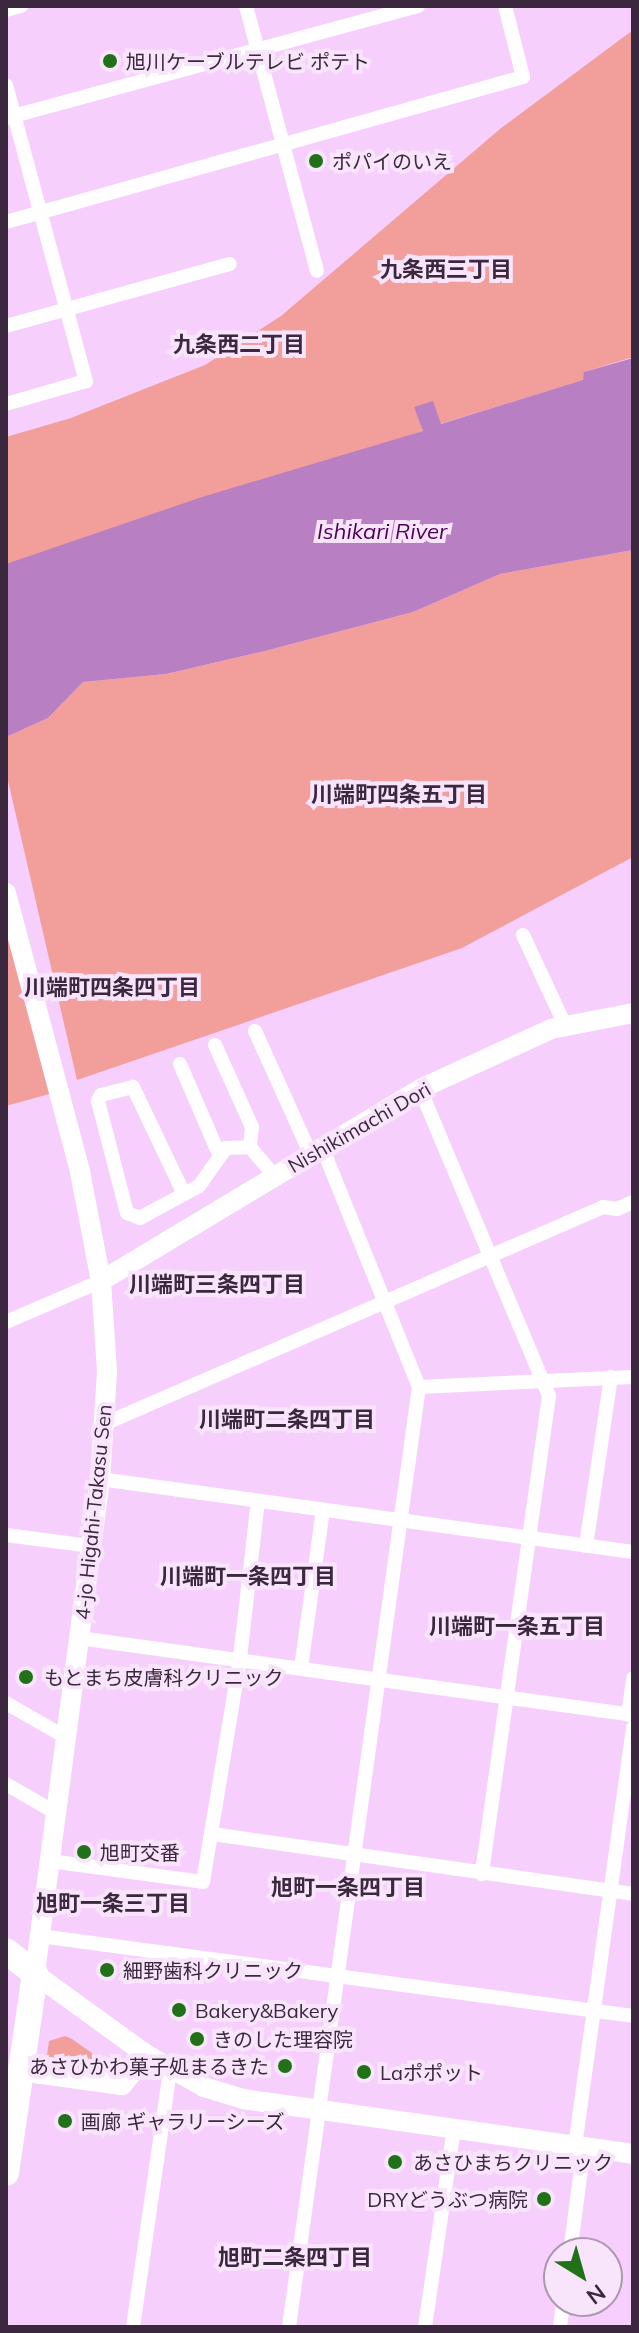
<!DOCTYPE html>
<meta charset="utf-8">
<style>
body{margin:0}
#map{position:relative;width:639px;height:2333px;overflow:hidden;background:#f7cffd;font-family:Mulish,"Noto Sans JP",sans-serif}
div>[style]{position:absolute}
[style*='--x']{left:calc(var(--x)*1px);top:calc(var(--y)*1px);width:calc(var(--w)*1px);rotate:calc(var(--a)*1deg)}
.green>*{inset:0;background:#f29e9b}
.water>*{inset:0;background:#b87fc2}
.street>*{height:14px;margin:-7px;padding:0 7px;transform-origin:7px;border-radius:7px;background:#fff}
.secondary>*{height:20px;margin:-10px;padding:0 10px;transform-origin:10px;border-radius:10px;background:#fff}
.highway>*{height:26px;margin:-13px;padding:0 13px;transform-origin:13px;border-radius:13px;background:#fff}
.dots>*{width:22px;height:22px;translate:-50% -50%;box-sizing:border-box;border:4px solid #f8e4fb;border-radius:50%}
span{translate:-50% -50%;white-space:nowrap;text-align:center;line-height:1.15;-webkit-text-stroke:8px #f8e4fb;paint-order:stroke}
.poi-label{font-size:20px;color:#3b283e}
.left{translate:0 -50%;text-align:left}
.right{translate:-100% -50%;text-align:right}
.street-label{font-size:20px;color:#3b283e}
.neighbourhood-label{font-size:22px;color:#3b283e;font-weight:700}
.water-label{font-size:22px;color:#4d0159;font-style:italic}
.frame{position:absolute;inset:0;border:8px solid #3b283e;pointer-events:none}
.north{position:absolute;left:543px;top:2237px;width:80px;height:80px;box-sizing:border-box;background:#f8e4fb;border:2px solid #ac99af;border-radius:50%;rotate:143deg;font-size:22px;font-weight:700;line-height:32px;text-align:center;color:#3b283e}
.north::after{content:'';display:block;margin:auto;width:28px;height:36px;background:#217118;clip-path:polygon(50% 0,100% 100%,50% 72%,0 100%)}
</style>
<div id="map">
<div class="green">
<div style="clip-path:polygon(633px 30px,633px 357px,584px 372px,584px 380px,440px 424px,415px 406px,423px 431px,6px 566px,6px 437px,71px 418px,205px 365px,281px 316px,500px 129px)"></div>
<div style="clip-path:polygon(633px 550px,633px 857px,462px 948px,77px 1080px,6px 772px,6px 737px,48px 718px,83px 682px,166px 674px,265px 651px,413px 612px,500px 574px)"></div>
<div style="clip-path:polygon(6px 895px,60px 1091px,6px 1106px)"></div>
<div style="clip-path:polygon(65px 2036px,72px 2039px,120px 2073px,46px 2062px,49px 2041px)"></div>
</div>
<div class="water">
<div style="clip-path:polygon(633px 358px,633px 550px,500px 574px,413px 612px,265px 651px,166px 674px,83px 682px,48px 718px,6px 737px,6px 564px,202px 497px,423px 431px,414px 407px,433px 401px,441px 424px,583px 380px,584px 372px)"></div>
</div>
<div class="street">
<div style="--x:246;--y:6;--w:274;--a:75"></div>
<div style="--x:6;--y:10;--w:16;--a:-15"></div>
<div style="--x:6;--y:85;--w:307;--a:74.9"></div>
<div style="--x:86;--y:381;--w:83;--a:164"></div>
<div style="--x:6;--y:118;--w:427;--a:-15.2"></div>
<div style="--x:6;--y:222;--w:537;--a:-15.67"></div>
<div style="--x:523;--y:77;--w:73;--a:-104.2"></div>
<div style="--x:6;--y:326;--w:232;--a:-15.5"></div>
<div style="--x:523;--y:935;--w:99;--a:65"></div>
<div style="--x:255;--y:1031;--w:136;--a:65.7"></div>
<div style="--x:215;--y:1045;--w:90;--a:65.7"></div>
<div style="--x:252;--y:1127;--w:20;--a:96"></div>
<div style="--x:180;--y:1064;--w:96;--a:66.6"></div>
<div style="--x:420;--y:1089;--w:333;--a:67.2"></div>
<div style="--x:549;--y:1396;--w:483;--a:98"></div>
<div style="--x:184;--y:1194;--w:119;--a:-115.5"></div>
<div style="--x:133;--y:1087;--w:33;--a:166"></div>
<div style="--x:101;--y:1095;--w:7;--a:117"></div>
<div style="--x:98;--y:1101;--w:116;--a:75.5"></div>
<div style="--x:127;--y:1213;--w:14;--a:21"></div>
<div style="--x:140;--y:1218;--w:50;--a:-28.6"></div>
<div style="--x:184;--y:1194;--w:17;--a:-28"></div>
<div style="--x:199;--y:1186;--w:47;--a:-54.6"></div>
<div style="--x:226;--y:1148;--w:24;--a:-2"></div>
<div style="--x:250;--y:1147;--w:38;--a:50"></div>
<div style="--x:6;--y:1322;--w:103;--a:-23.3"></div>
<div style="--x:419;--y:1387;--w:214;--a:-2.7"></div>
<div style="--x:104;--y:1424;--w:544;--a:-23.5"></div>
<div style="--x:603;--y:1207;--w:14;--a:8"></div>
<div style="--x:617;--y:1209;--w:17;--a:-24"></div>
<div style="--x:100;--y:1479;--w:538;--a:7.8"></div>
<div style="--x:6;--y:1535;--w:86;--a:7.4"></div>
<div style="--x:586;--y:1546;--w:171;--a:-81.6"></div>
<div style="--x:79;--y:1638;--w:559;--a:7.91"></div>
<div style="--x:301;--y:1668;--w:160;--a:-82.1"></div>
<div style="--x:6;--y:1703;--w:70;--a:29.8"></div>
<div style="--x:628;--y:1715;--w:37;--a:-82"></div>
<div style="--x:6;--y:1784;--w:58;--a:30.1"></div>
<div style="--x:212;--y:1834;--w:425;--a:8.1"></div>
<div style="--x:50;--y:1861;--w:154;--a:7.8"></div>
<div style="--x:203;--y:1882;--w:227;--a:-80.6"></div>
<div style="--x:240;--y:1658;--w:158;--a:-83.5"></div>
<div style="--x:40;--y:1936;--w:598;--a:7.68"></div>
<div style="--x:575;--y:2146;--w:422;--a:-82.1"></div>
<div style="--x:570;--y:2253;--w:107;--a:-82.5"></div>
<div style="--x:133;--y:2327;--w:260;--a:-81.8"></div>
<div style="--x:289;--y:2327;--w:949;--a:-82.13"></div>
<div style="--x:419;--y:1387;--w:259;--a:-112"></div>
<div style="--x:425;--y:2327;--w:200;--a:-81.7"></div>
<div style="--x:560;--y:2327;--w:26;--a:-83"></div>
</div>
<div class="secondary">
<div style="--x:6;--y:893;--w:289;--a:75.1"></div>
<div style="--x:80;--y:1172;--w:111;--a:79.1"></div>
<div style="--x:101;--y:1281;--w:91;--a:86.2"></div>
<div style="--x:107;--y:1372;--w:107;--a:93.7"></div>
<div style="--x:100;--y:1479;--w:499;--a:97.5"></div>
<div style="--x:35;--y:1974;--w:138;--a:35.9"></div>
<div style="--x:147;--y:2055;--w:65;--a:29.3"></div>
<div style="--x:204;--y:2087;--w:41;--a:17.1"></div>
<div style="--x:243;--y:2099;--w:394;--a:8"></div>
<div style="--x:101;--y:1281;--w:372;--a:-31"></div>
<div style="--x:420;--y:1089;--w:144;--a:-24.6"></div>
<div style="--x:551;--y:1029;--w:84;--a:-11"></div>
<div style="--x:20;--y:2071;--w:103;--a:7.8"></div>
<div style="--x:122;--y:2085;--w:39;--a:-50"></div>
</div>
<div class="highway">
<div style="--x:6;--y:1951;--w:37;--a:38"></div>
<div style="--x:35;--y:1974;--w:201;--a:98.3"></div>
</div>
<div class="dots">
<div style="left:110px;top:61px;background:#217118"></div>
<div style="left:316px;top:161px;background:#217118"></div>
<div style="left:26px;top:1677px;background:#217118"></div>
<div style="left:84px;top:1852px;background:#217118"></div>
<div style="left:107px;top:1970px;background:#217118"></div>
<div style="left:179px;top:2010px;background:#217118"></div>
<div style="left:197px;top:2039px;background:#217118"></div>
<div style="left:285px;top:2066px;background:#217118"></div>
<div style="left:364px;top:2072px;background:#217118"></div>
<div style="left:65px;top:2121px;background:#217118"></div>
<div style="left:395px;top:2162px;background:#217118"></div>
<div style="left:544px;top:2199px;background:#217118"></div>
</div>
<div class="poi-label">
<span class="left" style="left:126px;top:61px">旭川ケーブルテレビ ポテト</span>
<span class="left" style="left:332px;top:161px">ポパイのいえ</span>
<span class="left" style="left:44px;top:1677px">もとまち皮膚科クリニック</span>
<span class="left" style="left:100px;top:1852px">旭町交番</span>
<span class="left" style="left:123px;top:1970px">細野歯科クリニック</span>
<span class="left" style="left:195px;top:2010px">Bakery&amp;Bakery</span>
<span class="left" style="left:213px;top:2039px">きのした理容院</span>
<span class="right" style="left:269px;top:2066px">あさひかわ菓子処まるきた</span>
<span class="left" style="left:380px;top:2072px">Laポポット</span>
<span class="left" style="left:81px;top:2121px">画廊 ギャラリーシーズ</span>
<span class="left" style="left:413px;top:2162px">あさひまちクリニック</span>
<span class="right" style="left:528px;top:2199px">DRYどうぶつ病院</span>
</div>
<div class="street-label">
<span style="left:359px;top:1127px;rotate:-30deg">Nishikimachi Dori</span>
<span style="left:93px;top:1512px;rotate:-84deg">4-jo Higahi-Takasu Sen</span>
</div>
<div class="neighbourhood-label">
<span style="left:446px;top:270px">九条西三丁目</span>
<span style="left:239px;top:345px">九条西二丁目</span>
<span style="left:399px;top:795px">川端町四条五丁目</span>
<span style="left:112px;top:988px">川端町四条四丁目</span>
<span style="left:217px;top:1285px">川端町三条四丁目</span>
<span style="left:287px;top:1420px">川端町二条四丁目</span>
<span style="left:248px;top:1577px">川端町一条四丁目</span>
<span style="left:517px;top:1627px">川端町一条五丁目</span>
<span style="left:348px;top:1888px">旭町一条四丁目</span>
<span style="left:113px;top:1904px">旭町一条三丁目</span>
<span style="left:295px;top:2258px">旭町二条四丁目</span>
</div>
<div class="water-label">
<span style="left:382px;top:532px">Ishikari River</span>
</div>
<div class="frame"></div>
<div class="north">N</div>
</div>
